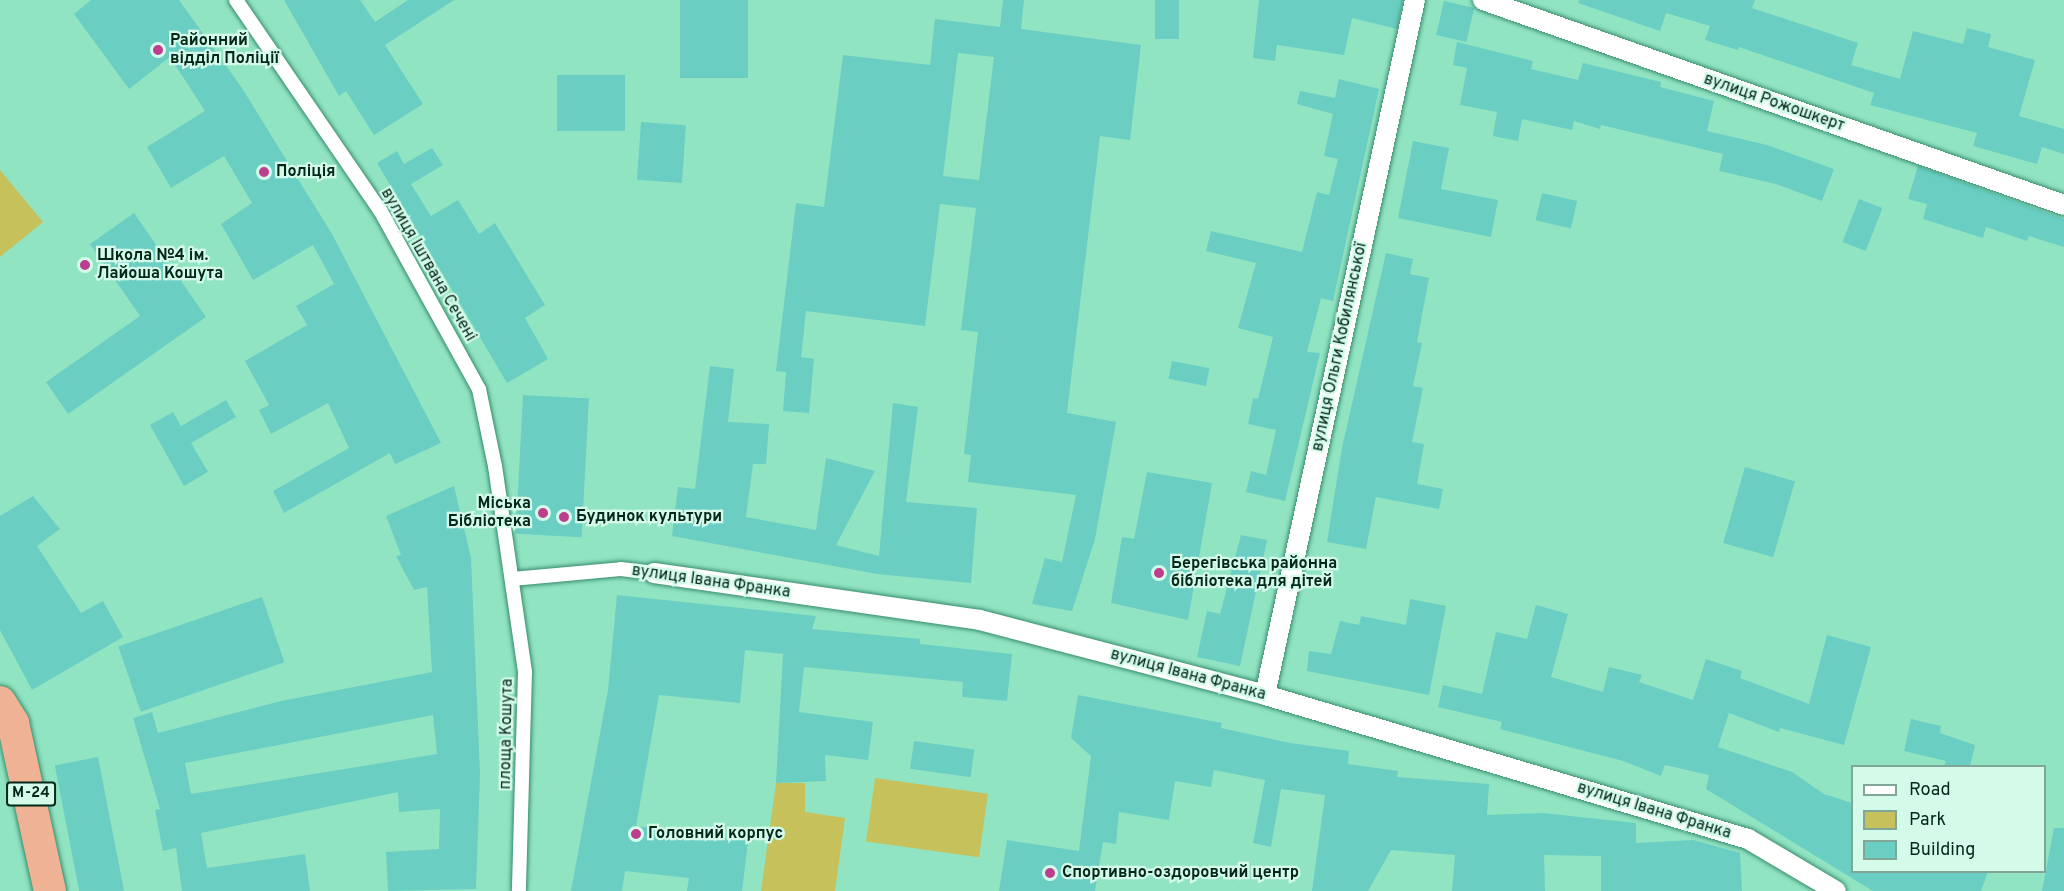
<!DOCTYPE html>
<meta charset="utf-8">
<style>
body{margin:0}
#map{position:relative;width:2064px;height:891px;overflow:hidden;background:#91e4c2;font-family:Overpass,sans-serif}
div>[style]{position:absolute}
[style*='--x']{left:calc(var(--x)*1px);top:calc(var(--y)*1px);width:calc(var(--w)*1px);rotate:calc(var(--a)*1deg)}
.green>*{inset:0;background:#c6c15b;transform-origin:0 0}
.building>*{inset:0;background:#6acec3;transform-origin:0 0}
.roads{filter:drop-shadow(0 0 2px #378c6d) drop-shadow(0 0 2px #378c6d)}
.pedestrian>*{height:14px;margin:-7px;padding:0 7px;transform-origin:7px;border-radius:7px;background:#fff}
.minor>*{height:20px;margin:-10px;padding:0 10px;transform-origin:10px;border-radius:10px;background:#fff}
.trunk>*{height:32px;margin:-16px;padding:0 16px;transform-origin:16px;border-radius:16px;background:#efb294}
.dots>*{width:16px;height:16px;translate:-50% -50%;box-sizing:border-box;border:3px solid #d4fbe9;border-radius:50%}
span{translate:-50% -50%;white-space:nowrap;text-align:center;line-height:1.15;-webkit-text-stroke:4.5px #d4fbe9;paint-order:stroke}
.shield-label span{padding:2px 4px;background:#d4fbe9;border:2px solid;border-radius:4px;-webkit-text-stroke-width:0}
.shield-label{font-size:15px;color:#03271b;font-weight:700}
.poi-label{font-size:16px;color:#03271b;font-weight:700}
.left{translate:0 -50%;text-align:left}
.right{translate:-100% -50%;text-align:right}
.street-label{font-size:16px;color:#03271b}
.legend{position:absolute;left:1851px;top:765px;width:195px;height:108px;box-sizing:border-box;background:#d4fbe9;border:2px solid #80a697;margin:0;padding:8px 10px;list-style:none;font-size:18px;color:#03271b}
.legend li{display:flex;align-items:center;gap:12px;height:30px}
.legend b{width:30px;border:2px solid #80a697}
</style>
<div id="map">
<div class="green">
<div style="clip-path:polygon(0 170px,43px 222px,0 257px)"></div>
<div style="left:875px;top:778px;width:114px;height:64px;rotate:8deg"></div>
<div style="clip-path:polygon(776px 783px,805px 783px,805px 812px,845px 818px,835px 891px,761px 891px)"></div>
</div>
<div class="building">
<div style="clip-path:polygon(91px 0,179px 0,242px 88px,332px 234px,441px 443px,395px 464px,390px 453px,284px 513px,273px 491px,349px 448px,328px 403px,271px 434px,259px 410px,269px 405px,245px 361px,307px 325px,296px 306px,334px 284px,313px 245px,253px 280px,221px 224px,252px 203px,224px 156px,171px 188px,147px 147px,205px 111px,170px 57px,129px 89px,74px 14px)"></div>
<div style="clip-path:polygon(284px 0,360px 0,375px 22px,408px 0,454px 0,385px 45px,423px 104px,374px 135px,346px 91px,339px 96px)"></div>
<div style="left:680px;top:0;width:68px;height:78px"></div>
<div style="clip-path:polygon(evenodd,1003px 0,1024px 0,1021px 29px,1141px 45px,1130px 140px,1100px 136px,1067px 413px,1116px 422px,1095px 539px,1072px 611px,1032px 604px,1045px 558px,1062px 562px,1076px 495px,968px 482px,971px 455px,964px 454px,978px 332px,961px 330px,976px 208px,940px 204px,925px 326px,806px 311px,801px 357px,814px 359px,809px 413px,783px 411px,786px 372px,776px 371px,796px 203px,824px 207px,843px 55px,930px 65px,935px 19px,1000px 27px,1003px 0,958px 53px,994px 57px,979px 180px,943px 176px,958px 53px)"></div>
<div style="left:1155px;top:0;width:24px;height:39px"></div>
<div style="clip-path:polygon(1259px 0,1403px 0,1397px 29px,1352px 18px,1344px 55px,1277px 45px,1275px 61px,1253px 58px)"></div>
<div style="clip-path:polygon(1579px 0,1755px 0,1752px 8px,1858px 43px,1851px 65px,1900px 79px,1913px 31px,1963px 44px,1967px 28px,1991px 34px,1988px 47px,2035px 60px,2019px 116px,2064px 129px,2064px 154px,2042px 147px,2037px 164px,1973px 146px,1977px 133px,1870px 105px,1874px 93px,1739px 47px,1738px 50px,1705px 40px,1710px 26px,1666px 13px,1660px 31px,1578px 3px)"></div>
<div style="left:1444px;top:1px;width:31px;height:35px;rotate:13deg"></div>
<div style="clip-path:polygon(1457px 42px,1533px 61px,1531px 69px,1578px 80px,1583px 63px,1661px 82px,1660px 87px,1714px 101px,1707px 131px,1767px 145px,1834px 169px,1822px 201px,1776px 184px,1719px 171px,1723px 154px,1601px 125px,1600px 129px,1574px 121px,1572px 130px,1522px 119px,1518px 141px,1493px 136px,1497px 112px,1460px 105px,1467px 68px,1453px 65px)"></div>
<div style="left:557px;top:75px;width:68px;height:56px"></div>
<div style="clip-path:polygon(1339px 79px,1379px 89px,1333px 301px,1321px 298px,1307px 352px,1320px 353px,1285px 501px,1246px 492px,1251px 471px,1266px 475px,1276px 430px,1248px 424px,1253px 398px,1258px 399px,1273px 337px,1238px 328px,1256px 263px,1206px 251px,1211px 231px,1302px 252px,1317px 192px,1329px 195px,1338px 159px,1324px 156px,1333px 114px,1297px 104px,1300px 91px,1335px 98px)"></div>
<div style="left:641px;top:122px;width:45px;height:58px;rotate:4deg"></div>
<div style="clip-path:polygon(1413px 141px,1449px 148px,1441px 189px,1498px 200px,1491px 237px,1398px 218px)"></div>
<div style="clip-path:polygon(432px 148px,443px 165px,411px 184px,431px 216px,458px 200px,479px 234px,495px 223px,545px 305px,525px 318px,548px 359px,507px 383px,377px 163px,397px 151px,404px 164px)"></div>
<div style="clip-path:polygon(1918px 166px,2064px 219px,2064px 247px,2029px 236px,2027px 241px,1986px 227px,1983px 238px,1923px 219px,1927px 204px,1908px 199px)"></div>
<div style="left:1542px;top:193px;width:36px;height:28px;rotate:13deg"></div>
<div style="left:1859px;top:199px;width:25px;height:46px;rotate:21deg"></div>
<div style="clip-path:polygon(134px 213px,206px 317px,68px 414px,46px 382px,140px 316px,90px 244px)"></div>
<div style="clip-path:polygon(1386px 253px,1413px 259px,1410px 274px,1429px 278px,1417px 342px,1422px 343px,1413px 386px,1423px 388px,1412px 442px,1424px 444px,1417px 484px,1443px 489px,1439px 509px,1376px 497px,1366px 549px,1327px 542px,1342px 448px)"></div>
<div style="left:1172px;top:361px;width:38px;height:18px;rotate:11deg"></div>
<div style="clip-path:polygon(710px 366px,734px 369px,728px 422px,769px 424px,766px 464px,753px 464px,746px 517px,816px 530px,826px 458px,875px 471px,836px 545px,879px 556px,893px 403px,918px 407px,906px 502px,977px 508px,971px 583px,877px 574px,672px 536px,678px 487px,695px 489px)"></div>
<div style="left:523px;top:395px;width:66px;height:139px;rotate:3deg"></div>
<div style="clip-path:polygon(226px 400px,236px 417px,191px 443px,208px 472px,184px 486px,150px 425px,173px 412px,181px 426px)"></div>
<div style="left:1745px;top:467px;width:52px;height:79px;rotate:16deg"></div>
<div style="clip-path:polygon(1147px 472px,1212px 483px,1188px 620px,1111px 603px,1122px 537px,1134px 539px)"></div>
<div style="clip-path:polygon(evenodd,454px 486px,471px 558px,480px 774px,476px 889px,388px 891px,386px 852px,439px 849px,440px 809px,399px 812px,398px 792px,201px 833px,207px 868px,305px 854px,310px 891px,182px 891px,176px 848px,163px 851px,155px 810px,160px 809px,133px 718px,152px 712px,158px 733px,281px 701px,432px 672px,427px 587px,414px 590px,396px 556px,401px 555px,386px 516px,454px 486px,433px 715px,437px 754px,191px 794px,185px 763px,433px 715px)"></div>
<div style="clip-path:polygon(33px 496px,60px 529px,37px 546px,81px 613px,103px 601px,123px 637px,32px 690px,0 630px,0 516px)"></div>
<div style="clip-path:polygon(1241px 535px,1267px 540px,1240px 666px,1197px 657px,1207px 611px,1220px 614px)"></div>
<div style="clip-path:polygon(617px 595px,816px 616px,812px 629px,920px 639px,920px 644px,1012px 654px,1007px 701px,962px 697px,963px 682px,804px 667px,799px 712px,873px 722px,868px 760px,825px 755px,826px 781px,776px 783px,783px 654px,745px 650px,740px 703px,659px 695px,636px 826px,748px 841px,742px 891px,687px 891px,689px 878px,625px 871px,622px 891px,571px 891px,608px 690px)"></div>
<div style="left:262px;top:597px;width:69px;height:152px;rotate:71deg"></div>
<div style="clip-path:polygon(1410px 599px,1446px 606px,1429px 695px,1307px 671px,1309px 651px,1331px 654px,1340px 621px,1359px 625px,1361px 616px,1406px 625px)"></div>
<div style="clip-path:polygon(1536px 605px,1568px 614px,1551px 677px,1603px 692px,1609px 667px,1642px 675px,1639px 682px,1693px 700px,1706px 659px,1742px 671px,1740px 678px,1809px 704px,1827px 635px,1871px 647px,1844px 745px,1780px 728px,1779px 732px,1729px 713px,1718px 747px,1792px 772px,1824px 794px,1852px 803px,1852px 872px,1988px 872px,1981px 891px,1873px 891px,1706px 789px,1709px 775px,1665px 765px,1661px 776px,1623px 761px,1500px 729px,1502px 722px,1438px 707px,1443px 685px,1482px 694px,1496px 632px,1527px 639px)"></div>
<div style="clip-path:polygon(1078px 695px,1222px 723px,1221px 728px,1290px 743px,1349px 751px,1348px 764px,1398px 771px,1397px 777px,1489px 784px,1487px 815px,1543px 813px,1636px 823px,1636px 843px,1693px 840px,1740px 853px,1742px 891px,1601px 891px,1601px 856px,1544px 855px,1545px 891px,1452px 891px,1455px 855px,1391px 850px,1368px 891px,1312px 891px,1325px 795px,1281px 789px,1271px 847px,1253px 843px,1265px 780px,1214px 770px,1211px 787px,1175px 781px,1169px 820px,1119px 812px,1116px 844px,1103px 842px,1095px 891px,999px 891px,1007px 840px,1079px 851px,1091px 756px,1071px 738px)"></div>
<div style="clip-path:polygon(1911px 719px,1941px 726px,1940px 733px,1975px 745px,1970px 766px,1944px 766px,1946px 761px,1904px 751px)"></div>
<div style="left:914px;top:741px;width:61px;height:28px;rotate:8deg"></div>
<div style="left:98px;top:757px;width:136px;height:44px;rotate:79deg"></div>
<div style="clip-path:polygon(2054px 828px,2064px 828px,2064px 891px,2042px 891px)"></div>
</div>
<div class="roads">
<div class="pedestrian">
<div style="--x:236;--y:0;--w:255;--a:55.6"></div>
<div style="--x:380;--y:210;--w:205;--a:61.1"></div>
<div style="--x:479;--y:389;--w:79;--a:78.3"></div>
<div style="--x:495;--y:466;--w:208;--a:81.7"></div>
<div style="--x:525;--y:672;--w:219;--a:91.6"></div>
<div style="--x:512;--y:579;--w:109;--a:-5.2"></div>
<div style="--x:621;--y:569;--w:33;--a:7"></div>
</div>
<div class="minor">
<div style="--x:1483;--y:0;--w:616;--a:19.43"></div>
<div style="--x:654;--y:573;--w:329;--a:8.2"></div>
<div style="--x:980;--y:620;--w:295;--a:14.7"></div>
<div style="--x:1265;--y:695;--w:504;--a:16.6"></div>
<div style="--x:1748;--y:839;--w:102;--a:30.6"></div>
<div style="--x:1265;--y:695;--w:711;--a:-77.82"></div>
</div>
<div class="trunk">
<div style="--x:0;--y:702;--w:25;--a:58"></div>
<div style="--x:13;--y:723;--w:172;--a:77.6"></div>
</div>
</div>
<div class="dots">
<div style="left:158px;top:50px;background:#bc3e8c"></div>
<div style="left:264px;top:172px;background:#bc3e8c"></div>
<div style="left:85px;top:265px;background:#bc3e8c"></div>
<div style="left:543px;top:513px;background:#bc3e8c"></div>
<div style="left:564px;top:517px;background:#bc3e8c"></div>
<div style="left:1159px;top:573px;background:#bc3e8c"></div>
<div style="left:636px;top:834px;background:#bc3e8c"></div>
<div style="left:1050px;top:873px;background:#bc3e8c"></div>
</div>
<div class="shield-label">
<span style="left:31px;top:794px">М-24</span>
</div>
<div class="poi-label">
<span class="left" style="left:170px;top:50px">Районний<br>відділ Поліції</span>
<span class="left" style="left:276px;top:172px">Поліція</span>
<span class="left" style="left:97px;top:265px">Школа №4 ім.<br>Лайоша Кошута</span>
<span class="right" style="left:531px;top:513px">Міська<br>Бібліотека</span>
<span class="left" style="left:576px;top:517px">Будинок культури</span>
<span class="left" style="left:1171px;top:573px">Берегівська районна<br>бібліотека для дітей</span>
<span class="left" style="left:648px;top:834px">Головний корпус</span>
<span class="left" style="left:1062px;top:873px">Спортивно-оздоровчий центр</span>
</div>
<div class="street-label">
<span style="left:1774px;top:103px;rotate:19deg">вулиця Рожошкерт</span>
<span style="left:428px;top:265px;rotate:60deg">вулиця Іштвана Сечені</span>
<span style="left:1340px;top:347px;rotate:-78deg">вулиця Ольги Кобилянської</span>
<span style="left:711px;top:582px;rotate:8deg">вулиця Івана Франка</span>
<span style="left:1188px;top:675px;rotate:15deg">вулиця Івана Франка</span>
<span style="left:507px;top:734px;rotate:-89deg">площа Кошута</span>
<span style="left:1654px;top:811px;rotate:17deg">вулиця Івана Франка</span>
</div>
<ul class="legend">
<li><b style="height:8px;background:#fff"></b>Road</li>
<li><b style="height:16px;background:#c6c15b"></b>Park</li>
<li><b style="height:16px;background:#6acec3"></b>Building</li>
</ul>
</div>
